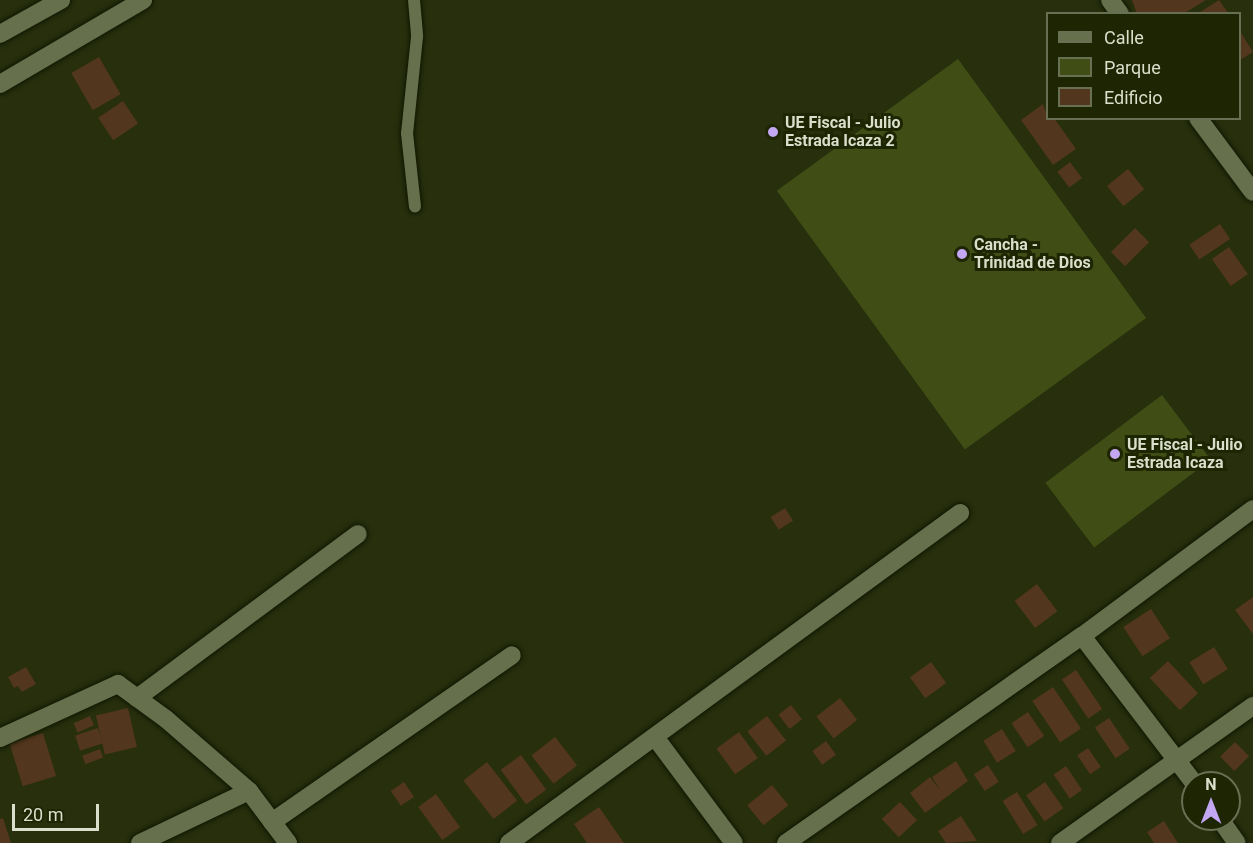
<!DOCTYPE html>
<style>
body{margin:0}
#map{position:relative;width:1253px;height:843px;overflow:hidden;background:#272f0d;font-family:Roboto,sans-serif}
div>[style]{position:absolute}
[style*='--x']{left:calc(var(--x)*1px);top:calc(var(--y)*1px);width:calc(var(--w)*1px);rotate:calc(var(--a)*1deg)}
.green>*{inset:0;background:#404d14;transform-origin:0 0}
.building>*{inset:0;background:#52361e;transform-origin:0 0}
.roads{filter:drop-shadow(0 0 2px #101700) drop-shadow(0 0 2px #101700)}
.service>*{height:12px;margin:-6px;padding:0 6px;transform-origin:6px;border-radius:6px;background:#66704c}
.minor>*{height:18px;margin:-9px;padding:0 9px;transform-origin:9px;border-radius:9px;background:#66704c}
.tertiary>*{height:18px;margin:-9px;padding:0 9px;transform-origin:9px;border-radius:9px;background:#66704c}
.dots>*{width:16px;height:16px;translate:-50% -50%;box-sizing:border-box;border:3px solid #1d2503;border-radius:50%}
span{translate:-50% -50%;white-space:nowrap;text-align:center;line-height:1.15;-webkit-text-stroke:6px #1d2503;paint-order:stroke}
.poi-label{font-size:16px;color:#d9dfcb;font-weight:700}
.left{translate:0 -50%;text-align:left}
.legend{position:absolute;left:1046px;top:12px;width:195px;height:108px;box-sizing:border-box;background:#1d2503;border:2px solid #686f53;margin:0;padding:8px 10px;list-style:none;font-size:18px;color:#d9dfcb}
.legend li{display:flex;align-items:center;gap:12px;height:30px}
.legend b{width:30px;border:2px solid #686f53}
.north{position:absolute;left:1181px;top:771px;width:60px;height:60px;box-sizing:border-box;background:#1d2503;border:2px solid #686f53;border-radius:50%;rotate:0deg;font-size:16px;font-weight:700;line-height:24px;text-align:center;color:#d9dfcb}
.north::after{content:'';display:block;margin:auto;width:21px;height:27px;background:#c3a7f2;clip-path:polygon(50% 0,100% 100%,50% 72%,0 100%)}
.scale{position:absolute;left:12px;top:804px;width:87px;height:27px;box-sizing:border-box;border:3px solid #d9dfcb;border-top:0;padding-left:8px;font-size:18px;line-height:21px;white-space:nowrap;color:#d9dfcb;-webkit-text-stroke:4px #1d2503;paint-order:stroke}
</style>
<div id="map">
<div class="green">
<div style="left:958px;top:59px;width:320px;height:224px;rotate:54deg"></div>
<div style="left:1162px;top:395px;width:81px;height:146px;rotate:53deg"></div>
</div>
<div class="building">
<div style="clip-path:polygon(1132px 0,1206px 0,1183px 14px,1137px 14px)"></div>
<div style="clip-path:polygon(1219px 0,1229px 14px,1197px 14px)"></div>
<div style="clip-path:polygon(1240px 31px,1253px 52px,1240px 60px)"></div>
<div style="left:99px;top:57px;width:43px;height:32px;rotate:60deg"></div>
<div style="left:123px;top:101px;width:27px;height:30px;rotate:56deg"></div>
<div style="clip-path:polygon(1043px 104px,1048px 118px,1054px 118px,1076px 149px,1053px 165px,1021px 120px)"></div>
<div style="left:1070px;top:162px;width:20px;height:16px;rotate:53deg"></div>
<div style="left:1128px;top:169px;width:26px;height:27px;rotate:51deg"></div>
<div style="left:1220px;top:224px;width:18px;height:37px;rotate:56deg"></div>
<div style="left:1135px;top:228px;width:20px;height:34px;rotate:45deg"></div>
<div style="left:1229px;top:247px;width:33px;height:21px;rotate:55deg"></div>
<div style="left:785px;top:508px;width:15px;height:17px;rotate:58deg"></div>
<div style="left:1037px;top:584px;width:34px;height:28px;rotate:53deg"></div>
<div style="clip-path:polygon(1253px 597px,1253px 634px,1235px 610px)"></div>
<div style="left:1151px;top:609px;width:35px;height:33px;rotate:57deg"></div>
<div style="left:1214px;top:647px;width:26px;height:29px;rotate:58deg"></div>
<div style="left:1168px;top:661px;width:44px;height:25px;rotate:47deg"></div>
<div style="left:931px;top:662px;width:26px;height:26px;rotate:54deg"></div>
<div style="clip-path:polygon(26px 667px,36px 684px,22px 692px,18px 686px,14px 688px,8px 677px)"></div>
<div style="left:1076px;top:670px;width:47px;height:17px;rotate:56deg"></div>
<div style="left:1053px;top:687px;width:50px;height:25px;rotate:56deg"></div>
<div style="left:840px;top:698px;width:28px;height:30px;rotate:52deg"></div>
<div style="left:791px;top:705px;width:18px;height:16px;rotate:52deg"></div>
<div style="left:128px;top:708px;width:40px;height:33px;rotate:77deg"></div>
<div style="left:1028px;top:712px;width:29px;height:20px;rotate:56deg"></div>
<div style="left:90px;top:716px;width:10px;height:18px;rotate:66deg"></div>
<div style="left:767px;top:716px;width:31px;height:25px;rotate:52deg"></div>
<div style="left:1109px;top:718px;width:37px;height:17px;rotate:56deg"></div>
<div style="left:98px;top:728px;width:16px;height:24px;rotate:72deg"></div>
<div style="left:1002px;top:729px;width:26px;height:22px;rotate:58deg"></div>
<div style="left:739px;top:732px;width:32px;height:28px;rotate:54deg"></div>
<div style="left:43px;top:733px;width:45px;height:35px;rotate:73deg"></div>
<div style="left:555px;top:737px;width:36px;height:30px;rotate:52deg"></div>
<div style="left:826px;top:741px;width:17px;height:17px;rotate:54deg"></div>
<div style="left:1235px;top:742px;width:20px;height:21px;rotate:45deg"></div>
<div style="left:1088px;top:748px;width:23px;height:13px;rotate:56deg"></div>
<div style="left:100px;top:749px;width:9px;height:19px;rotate:69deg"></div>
<div style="left:521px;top:755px;width:43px;height:25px;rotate:54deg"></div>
<div style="clip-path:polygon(956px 761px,968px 781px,925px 813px,910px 793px,930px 777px,940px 790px,932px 777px)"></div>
<div style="left:487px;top:762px;width:49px;height:30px;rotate:52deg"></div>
<div style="left:988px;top:765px;width:20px;height:17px;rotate:57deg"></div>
<div style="left:1066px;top:766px;width:29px;height:15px;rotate:56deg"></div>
<div style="left:404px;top:782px;width:18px;height:16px;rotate:56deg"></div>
<div style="left:1045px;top:782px;width:32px;height:23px;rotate:55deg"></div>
<div style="left:772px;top:785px;width:26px;height:32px;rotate:51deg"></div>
<div style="left:1017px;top:792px;width:39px;height:17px;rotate:58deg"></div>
<div style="left:436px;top:794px;width:41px;height:22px;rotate:54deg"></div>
<div style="left:900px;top:802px;width:25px;height:25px;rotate:47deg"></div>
<div style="clip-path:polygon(599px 807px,624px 843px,587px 843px,574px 824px)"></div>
<div style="clip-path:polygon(961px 816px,977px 841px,946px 843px,938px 831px)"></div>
<div style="clip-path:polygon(3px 818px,11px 843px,0 843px,0 819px)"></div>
<div style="clip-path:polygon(1164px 821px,1178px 843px,1154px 843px,1147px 832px)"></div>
</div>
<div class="roads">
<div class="service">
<div style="--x:414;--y:0;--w:37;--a:85"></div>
<div style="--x:417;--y:37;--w:97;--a:95.9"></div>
<div style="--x:407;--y:133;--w:74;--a:83.8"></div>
</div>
<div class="minor">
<div style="--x:1110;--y:0;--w:17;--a:54"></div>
<div style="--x:1198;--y:118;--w:92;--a:53.4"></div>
<div style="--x:1082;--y:636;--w:185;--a:52.7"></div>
<div style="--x:137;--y:698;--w:275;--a:-36.6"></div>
<div style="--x:655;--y:737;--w:132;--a:53.3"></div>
<div style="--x:0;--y:738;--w:130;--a:-24.6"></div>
<div style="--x:118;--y:684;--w:59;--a:36.1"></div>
<div style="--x:166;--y:719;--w:110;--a:40.9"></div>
<div style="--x:249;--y:791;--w:65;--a:53.1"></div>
<div style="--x:1220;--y:819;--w:29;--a:55"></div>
<div style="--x:272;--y:822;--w:292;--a:-34.8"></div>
<div style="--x:140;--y:843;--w:121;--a:-25.5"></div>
<div style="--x:509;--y:843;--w:559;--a:-36.19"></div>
<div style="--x:786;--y:843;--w:361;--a:-35"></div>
<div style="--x:1082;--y:636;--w:213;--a:-36.6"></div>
<div style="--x:1060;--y:843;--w:237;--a:-35.4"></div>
</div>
<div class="tertiary">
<div style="--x:0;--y:34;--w:70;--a:-29.1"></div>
<div style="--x:0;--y:84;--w:166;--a:-30.4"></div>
</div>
</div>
<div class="dots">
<div style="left:773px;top:132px;background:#c3a7f2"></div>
<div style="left:962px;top:254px;background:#c3a7f2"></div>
<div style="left:1115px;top:454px;background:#c3a7f2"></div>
</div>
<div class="poi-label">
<span class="left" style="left:785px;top:132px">UE Fiscal - Julio<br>Estrada Icaza 2</span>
<span class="left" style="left:974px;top:254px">Cancha -<br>Trinidad de Dios</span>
<span class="left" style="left:1127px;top:454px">UE Fiscal - Julio<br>Estrada Icaza</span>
</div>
<ul class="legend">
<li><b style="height:8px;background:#66704c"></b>Calle</li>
<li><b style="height:16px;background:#404d14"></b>Parque</li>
<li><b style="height:16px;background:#52361e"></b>Edificio</li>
</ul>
<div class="north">N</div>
<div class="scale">20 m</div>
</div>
